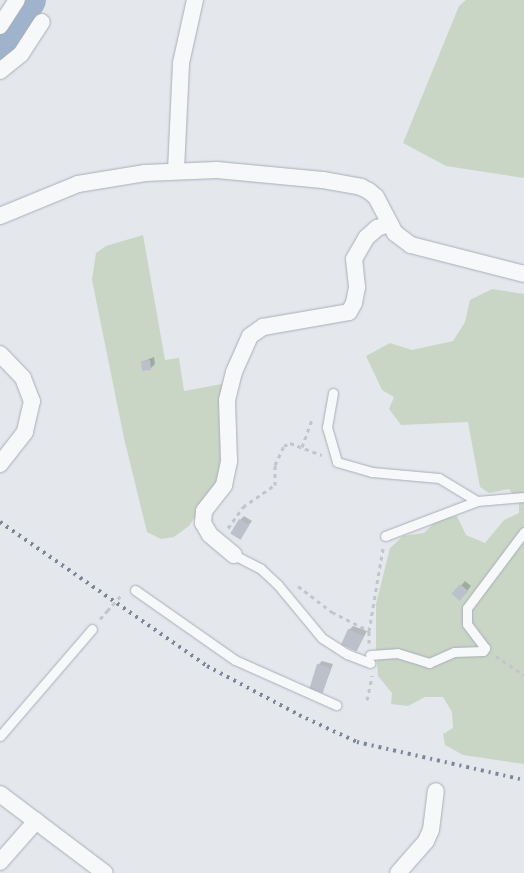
<!DOCTYPE html>
<style>
body{margin:0}
#map{position:relative;width:524px;height:873px;overflow:hidden;background:#e4e7ec;font-family:Quicksand,sans-serif}
div>[style]{position:absolute}
[style*='--x']{left:calc(var(--x)*1px);top:calc(var(--y)*1px);width:calc(var(--w)*1px);rotate:calc(var(--a)*1deg)}
.green>*{inset:0;background:#c9d6c5}
.shadow>*{inset:0;background:#0003}
.river>*{height:34px;margin:-17px;padding:0 17px;transform-origin:17px;border-radius:17px;background:#9fb4cc}
.building>*{inset:0;background:#bbc0ca;transform-origin:0 0}
.path>*{height:3px;margin-top:-1.5px;transform-origin:0;background:repeating-linear-gradient(90deg,#c2c5cb 0 4px,transparent 0 8px)}
.roads{filter:drop-shadow(0 0 1px #a9aeb7) drop-shadow(0 0 1px #a9aeb7)}
.lane>*{height:9px;margin:-4.5px;padding:0 4.5px;transform-origin:4.5px;border-radius:4.5px;background:#f7f8fa}
.street>*{height:16px;margin:-8px;padding:0 8px;transform-origin:8px;border-radius:8px;background:#f7f8fa}
.rail>*{height:4px;margin-top:-2px;transform-origin:0;background:repeating-linear-gradient(90deg,#7d8696 0 2.5px,transparent 0 7.5px)}
.path-bridge>*{height:3px;margin-top:-1.5px;transform-origin:0;background:repeating-linear-gradient(90deg,#c2c5cb 0 4px,transparent 0 8px)}
span{translate:-50% -50%;white-space:nowrap;text-align:center;line-height:1.15;-webkit-text-stroke:4px #f4f6f9;paint-order:stroke}
</style>
<div id="map">
<div class="green">
<div style="clip-path:polygon(466px 0,524px 0,524px 178px,446px 166px,403px 143px,459px 6px)"></div>
<div style="clip-path:polygon(143px 235px,165px 360px,179px 358px,184px 391px,222px 384px,224px 457px,219px 482px,189px 526px,174px 537px,161px 539px,147px 532px,124px 438px,92px 280px,96px 253px,106px 246px)"></div>
<div style="clip-path:polygon(492px 289px,524px 294px,524px 764px,463px 755px,445px 745px,443px 734px,453px 728px,452px 712px,443px 697px,425px 697px,408px 706px,391px 704px,392px 693px,378px 676px,376px 649px,376px 604px,390px 548px,403px 536px,424px 533px,439px 518px,457px 516px,466px 535px,485px 543px,504px 520px,519px 513px,519px 502px,509px 489px,489px 493px,480px 487px,468px 422px,401px 425px,389px 409px,394px 397px,382px 390px,366px 356px,390px 343px,412px 350px,453px 341px,465px 322px,470px 300px)"></div>
</div>
<div class="shadow">
<div style="clip-path:polygon(154px 357px,155px 364px,151px 368px,142px 362px)"></div>
<div style="clip-path:polygon(244px 516px,252px 521px,239px 538px,240px 520px)"></div>
<div style="clip-path:polygon(465px 581px,471px 586px,464px 595px,454px 594px)"></div>
<div style="clip-path:polygon(353px 626px,367px 631px,357px 650px,349px 630px)"></div>
<div style="clip-path:polygon(322px 661px,333px 664px,323px 691px,318px 665px)"></div>
</div>
<div class="river">
<div style="--x:0;--y:47;--w:55;--a:-58.3"></div>
</div>
<div class="building">
<div style="left:150px;top:360px;width:10px;height:9px;rotate:84deg"></div>
<div style="left:239px;top:519px;width:12px;height:17px;rotate:31deg"></div>
<div style="left:460px;top:584px;width:11px;height:13px;rotate:41deg"></div>
<div style="left:348px;top:629px;width:17px;height:17px;rotate:24deg"></div>
<div style="left:317px;top:664px;width:14px;height:26px;rotate:17deg"></div>
</div>
<div class="path">
<div style="--x:302;--y:447;--w:32;--a:-70"></div>
<div style="--x:228;--y:528;--w:26;--a:-54"></div>
<div style="--x:243;--y:507;--w:39;--a:-35"></div>
<div style="--x:275;--y:485;--w:20;--a:-90"></div>
<div style="--x:275;--y:465;--w:21;--a:-65"></div>
<div style="--x:284;--y:446;--w:7;--a:-27"></div>
<div style="--x:290;--y:443;--w:34;--a:21"></div>
<div style="--x:298;--y:586;--w:43;--a:37.4"></div>
<div style="--x:332;--y:612;--w:42;--a:27.2"></div>
<div style="--x:100;--y:619;--w:11;--a:-49"></div>
<div style="--x:369;--y:643;--w:12;--a:-90"></div>
<div style="--x:369;--y:631;--w:84;--a:-80.4"></div>
<div style="--x:496;--y:656;--w:34;--a:34"></div>
<div style="--x:367;--y:700;--w:25;--a:-78"></div>
</div>
<div class="roads">
<div class="lane">
<div style="--x:333;--y:393;--w:35;--a:100"></div>
<div style="--x:327;--y:427;--w:36;--a:74"></div>
<div style="--x:337;--y:462;--w:36;--a:16"></div>
<div style="--x:372;--y:472;--w:67;--a:5.1"></div>
<div style="--x:439;--y:478;--w:44;--a:31.2"></div>
<div style="--x:385;--y:536;--w:98;--a:-20.8"></div>
<div style="--x:477;--y:501;--w:47;--a:-4.9"></div>
<div style="--x:234;--y:555;--w:30;--a:27"></div>
<div style="--x:261;--y:569;--w:23;--a:43"></div>
<div style="--x:278;--y:585;--w:69;--a:50.3"></div>
<div style="--x:322;--y:638;--w:30;--a:33"></div>
<div style="--x:347;--y:654;--w:25;--a:21"></div>
<div style="--x:135;--y:590;--w:122;--a:35"></div>
<div style="--x:235;--y:660;--w:111;--a:24"></div>
<div style="--x:370;--y:655;--w:27;--a:-4"></div>
<div style="--x:397;--y:653;--w:34;--a:17"></div>
<div style="--x:429;--y:663;--w:27;--a:-24"></div>
<div style="--x:454;--y:652;--w:29;--a:-2"></div>
<div style="--x:483;--y:651;--w:4;--a:-56"></div>
<div style="--x:485;--y:648;--w:30;--a:-127"></div>
<div style="--x:467;--y:624;--w:16;--a:-90"></div>
<div style="--x:467;--y:608;--w:95;--a:-53.1"></div>
<div style="--x:0;--y:736;--w:141;--a:-49.3"></div>
</div>
<div class="street">
<div style="--x:0;--y:26;--w:31;--a:-57"></div>
<div style="--x:0;--y:71;--w:27;--a:-39"></div>
<div style="--x:21;--y:54;--w:38;--a:-57"></div>
<div style="--x:176;--y:170;--w:107;--a:-87.3"></div>
<div style="--x:181;--y:63;--w:65;--a:-77.5"></div>
<div style="--x:0;--y:216;--w:84;--a:-22.3"></div>
<div style="--x:78;--y:184;--w:68;--a:-9.3"></div>
<div style="--x:145;--y:173;--w:72;--a:-2.4"></div>
<div style="--x:217;--y:170;--w:106;--a:5.4"></div>
<div style="--x:323;--y:180;--w:39;--a:10"></div>
<div style="--x:361;--y:187;--w:9;--a:27"></div>
<div style="--x:369;--y:191;--w:9;--a:41"></div>
<div style="--x:376;--y:197;--w:41;--a:62.2"></div>
<div style="--x:395;--y:233;--w:20;--a:37"></div>
<div style="--x:411;--y:245;--w:117;--a:14.4"></div>
<div style="--x:0;--y:354;--w:33;--a:46"></div>
<div style="--x:23;--y:378;--w:25;--a:69"></div>
<div style="--x:32;--y:401;--w:32;--a:103"></div>
<div style="--x:25;--y:432;--w:41;--a:128"></div>
<div style="--x:234;--y:555;--w:31;--a:-140"></div>
<div style="--x:210;--y:535;--w:14;--a:-120"></div>
<div style="--x:203;--y:523;--w:12;--a:-85"></div>
<div style="--x:204;--y:511;--w:33;--a:-52"></div>
<div style="--x:224;--y:485;--w:25;--a:-78"></div>
<div style="--x:229;--y:461;--w:61;--a:-91.9"></div>
<div style="--x:227;--y:400;--w:29;--a:-76"></div>
<div style="--x:234;--y:372;--w:39;--a:-66"></div>
<div style="--x:250;--y:336;--w:16;--a:-35"></div>
<div style="--x:263;--y:327;--w:87;--a:-9.9"></div>
<div style="--x:349;--y:312;--w:10;--a:-61"></div>
<div style="--x:354;--y:303;--w:16;--a:-79"></div>
<div style="--x:357;--y:287;--w:28;--a:-96"></div>
<div style="--x:354;--y:259;--w:24;--a:-60"></div>
<div style="--x:366;--y:238;--w:15;--a:-42"></div>
<div style="--x:377;--y:228;--w:13;--a:-18"></div>
<div style="--x:0;--y:794;--w:131;--a:37"></div>
<div style="--x:0;--y:862;--w:55;--a:-48.7"></div>
<div style="--x:398;--y:873;--w:43;--a:-48.8"></div>
<div style="--x:426;--y:841;--w:12;--a:-66"></div>
<div style="--x:431;--y:830;--w:39;--a:-83"></div>
</div>
</div>
<div class="rail">
<div style="--x:0;--y:522;--w:252;--a:34.8"></div>
<div style="--x:207;--y:666;--w:104;--a:28"></div>
<div style="--x:299;--y:715;--w:64;--a:25"></div>
<div style="--x:357;--y:742;--w:171;--a:12.8"></div>
</div>
<div class="path-bridge">
<div style="--x:107;--y:611;--w:24;--a:-48"></div>
</div>
</div>
